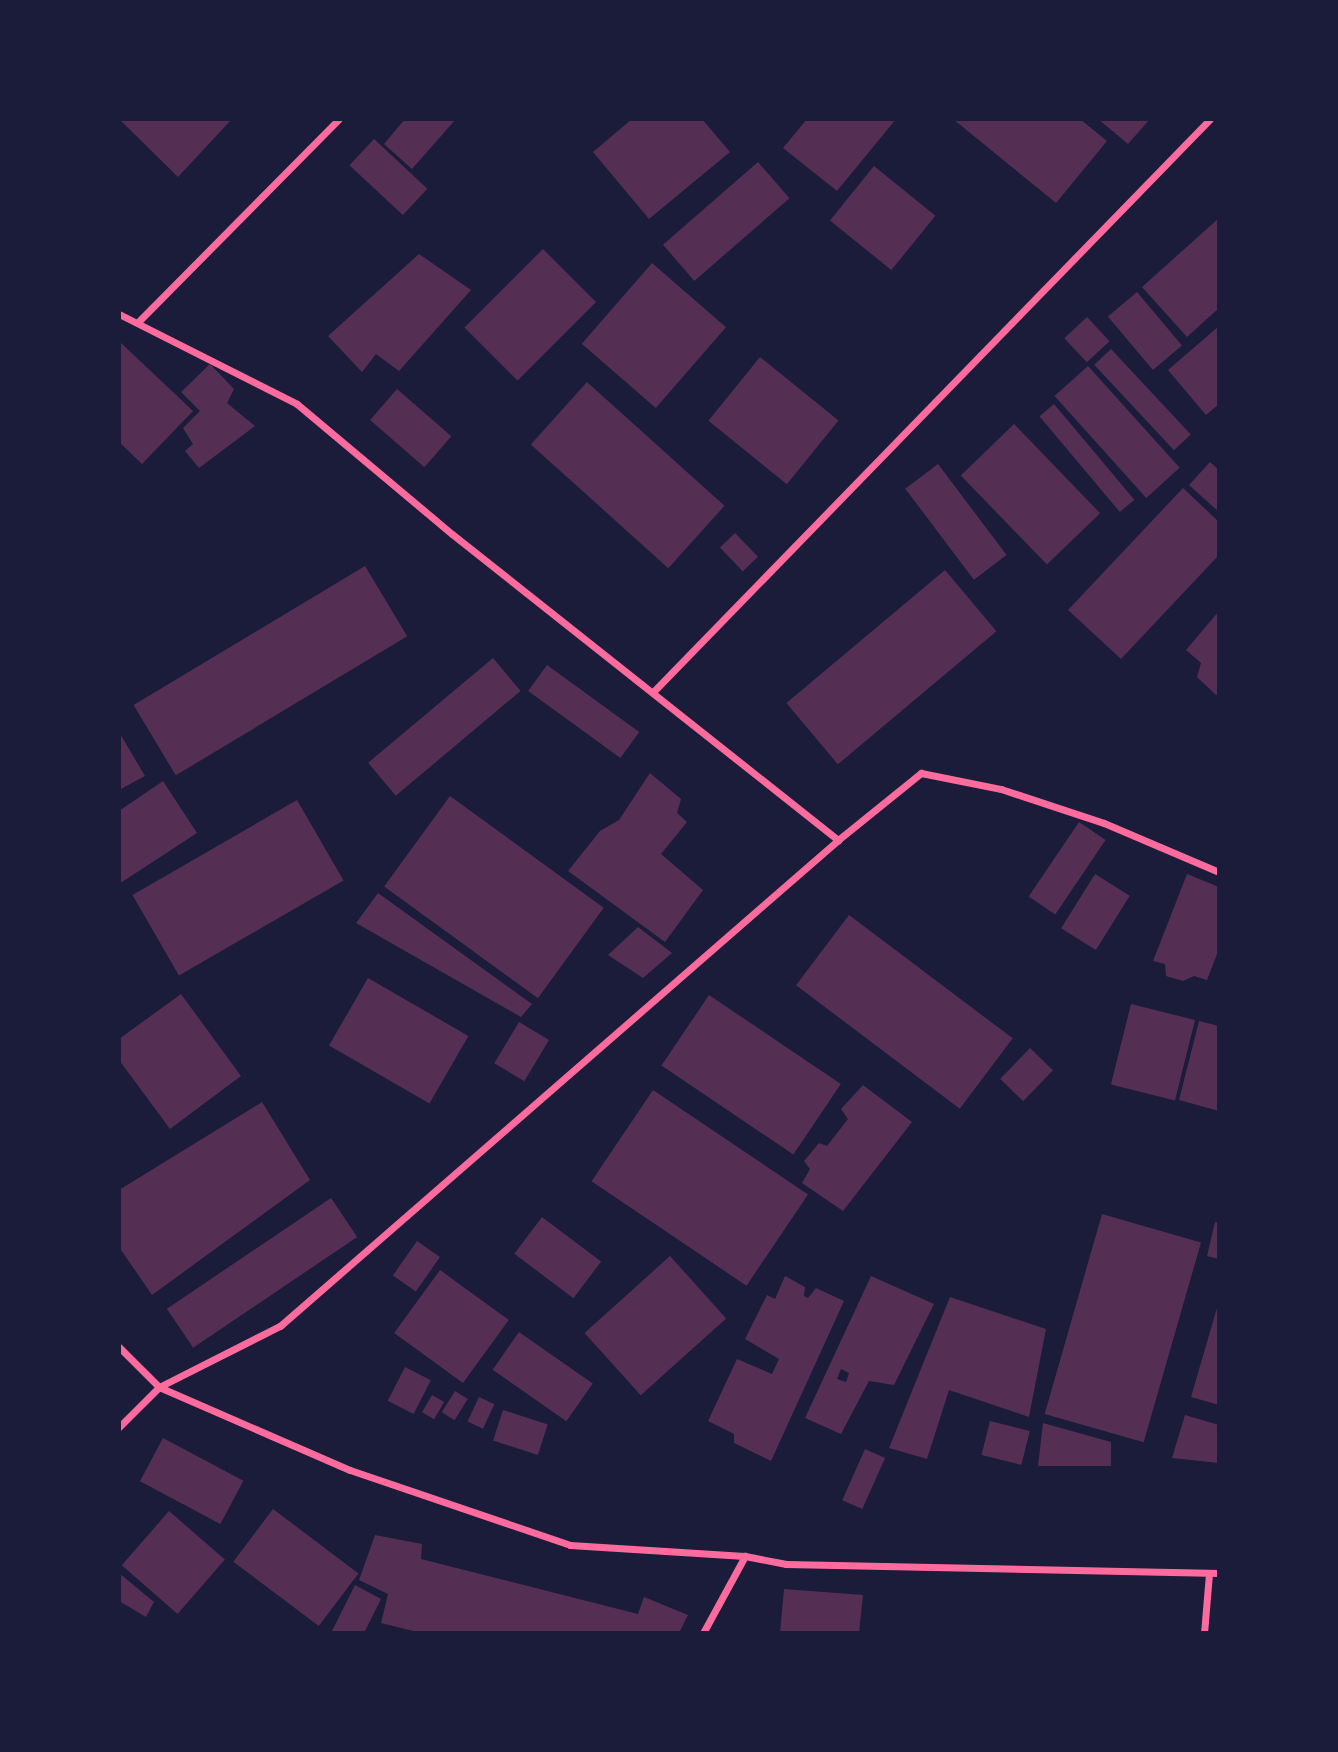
<!DOCTYPE html>
<style>
body{margin:0}
#map{position:relative;width:1338px;height:1752px;overflow:hidden;background:#1b1b3a;font-family:"Roboto Condensed",sans-serif}
div>[style]{position:absolute}
[style*='--x']{left:calc(var(--x)*1px);top:calc(var(--y)*1px);width:calc(var(--w)*1px);rotate:calc(var(--a)*1deg)}
.building>*{inset:0;background:#542f53;transform-origin:0 0}
.minor>*{height:7px;margin:-3.5px;padding:0 3.5px;transform-origin:3.5px;border-radius:3.5px;background:#ff6b9d}
span{translate:-50% -50%;white-space:nowrap;text-align:center;line-height:1.15;-webkit-text-stroke:5px #1b1b3a;paint-order:stroke}
.frame{position:absolute;inset:0;border:121px solid #1b1b3a;pointer-events:none}
</style>
<div id="map">
<div class="building">
<div style="clip-path:polygon(119px 119px,232px 119px,178px 177px)"></div>
<div style="clip-path:polygon(405px 119px,456px 119px,412px 169px,384px 144px)"></div>
<div style="clip-path:polygon(632px 119px,702px 119px,730px 152px,649px 219px,593px 152px)"></div>
<div style="clip-path:polygon(807px 119px,896px 119px,837px 191px,783px 148px)"></div>
<div style="clip-path:polygon(953px 119px,1080px 119px,1107px 141px,1056px 203px)"></div>
<div style="clip-path:polygon(1098px 119px,1150px 119px,1128px 144px)"></div>
<div style="left:374px;top:139px;width:73px;height:36px;rotate:43deg"></div>
<div style="left:758px;top:162px;width:48px;height:126px;rotate:49deg"></div>
<div style="left:874px;top:166px;width:79px;height:70px;rotate:39deg"></div>
<div style="clip-path:polygon(1219px 218px,1219px 308px,1187px 337px,1142px 287px)"></div>
<div style="left:543px;top:249px;width:75px;height:111px;rotate:45deg"></div>
<div style="clip-path:polygon(419px 254px,471px 290px,399px 371px,376px 354px,362px 372px,328px 336px)"></div>
<div style="left:652px;top:263px;width:98px;height:107px;rotate:41deg"></div>
<div style="left:1137px;top:292px;width:70px;height:38px;rotate:50deg"></div>
<div style="left:1087px;top:317px;width:33px;height:31px;rotate:47deg"></div>
<div style="clip-path:polygon(1219px 326px,1219px 404px,1206px 415px,1168px 370px)"></div>
<div style="clip-path:polygon(119px 341px,193px 411px,142px 464px,119px 442px)"></div>
<div style="left:1111px;top:349px;width:117px;height:23px;rotate:47deg"></div>
<div style="left:760px;top:357px;width:101px;height:82px;rotate:39deg"></div>
<div style="clip-path:polygon(210px 364px,234px 389px,227px 403px,255px 426px,199px 468px,185px 451px,193px 444px,183px 428px,200px 411px,181px 392px)"></div>
<div style="left:1088px;top:366px;width:137px;height:45px;rotate:48deg"></div>
<div style="left:587px;top:382px;width:185px;height:84px;rotate:42deg"></div>
<div style="left:397px;top:389px;width:72px;height:41px;rotate:41deg"></div>
<div style="left:1054px;top:404px;width:125px;height:19px;rotate:50deg"></div>
<div style="left:1014px;top:424px;width:124px;height:74px;rotate:46deg"></div>
<div style="clip-path:polygon(1210px 462px,1219px 470px,1219px 512px,1189px 485px)"></div>
<div style="left:938px;top:464px;width:114px;height:41px;rotate:53deg"></div>
<div style="clip-path:polygon(1183px 488px,1219px 522px,1219px 555px,1121px 659px,1068px 610px)"></div>
<div style="left:735px;top:533px;width:33px;height:21px;rotate:46deg"></div>
<div style="left:365px;top:566px;width:82px;height:270px;rotate:59deg"></div>
<div style="left:945px;top:570px;width:80px;height:207px;rotate:50deg"></div>
<div style="clip-path:polygon(1219px 611px,1219px 694px,1216px 695px,1197px 677px,1201px 663px,1186px 650px)"></div>
<div style="left:493px;top:658px;width:43px;height:163px;rotate:50deg"></div>
<div style="left:547px;top:665px;width:114px;height:32px;rotate:36deg"></div>
<div style="clip-path:polygon(119px 732px,145px 776px,119px 790px)"></div>
<div style="clip-path:polygon(650px 773px,681px 799px,677px 813px,687px 822px,661px 854px,703px 890px,665px 942px,568px 871px,600px 831px,619px 820px)"></div>
<div style="clip-path:polygon(163px 781px,197px 833px,119px 884px,119px 811px)"></div>
<div style="left:450px;top:796px;width:190px;height:112px;rotate:36deg"></div>
<div style="left:297px;top:800px;width:93px;height:190px;rotate:60deg"></div>
<div style="left:1079px;top:822px;width:32px;height:90px;rotate:34deg"></div>
<div style="left:1095px;top:874px;width:41px;height:64px;rotate:32deg"></div>
<div style="clip-path:polygon(1187px 874px,1219px 887px,1219px 949px,1207px 980px,1194px 976px,1183px 981px,1166px 976px,1165px 964px,1153px 961px)"></div>
<div style="clip-path:polygon(378px 893px,532px 1004px,521px 1017px,356px 923px)"></div>
<div style="left:849px;top:915px;width:205px;height:88px;rotate:37deg"></div>
<div style="clip-path:polygon(638px 927px,672px 953px,643px 978px,608px 955px)"></div>
<div style="left:368px;top:978px;width:116px;height:78px;rotate:30deg"></div>
<div style="clip-path:polygon(181px 994px,241px 1076px,170px 1129px,119px 1060px,119px 1039px)"></div>
<div style="left:709px;top:995px;width:159px;height:85px;rotate:34deg"></div>
<div style="left:1131px;top:1004px;width:66px;height:83px;rotate:14deg"></div>
<div style="clip-path:polygon(1199px 1021px,1219px 1026px,1219px 1111px,1179px 1100px)"></div>
<div style="left:519px;top:1022px;width:35px;height:48px;rotate:31deg"></div>
<div style="left:1030px;top:1048px;width:32px;height:43px;rotate:44deg"></div>
<div style="clip-path:polygon(863px 1085px,912px 1122px,843px 1211px,802px 1183px,810px 1169px,804px 1161px,819px 1143px,827px 1146px,848px 1119px,841px 1109px)"></div>
<div style="left:653px;top:1090px;width:187px;height:110px;rotate:34deg"></div>
<div style="clip-path:polygon(262px 1102px,310px 1180px,152px 1295px,119px 1247px,119px 1190px)"></div>
<div style="left:331px;top:1198px;width:47px;height:198px;rotate:56deg"></div>
<div style="left:1102px;top:1214px;width:103px;height:208px;rotate:16deg"></div>
<div style="left:542px;top:1217px;width:74px;height:46px;rotate:37deg"></div>
<div style="clip-path:polygon(1215px 1222px,1219px 1223px,1219px 1259px,1207px 1256px)"></div>
<div style="left:417px;top:1241px;width:28px;height:42px;rotate:35deg"></div>
<div style="left:670px;top:1256px;width:84px;height:115px;rotate:48deg"></div>
<div style="left:440px;top:1270px;width:85px;height:78px;rotate:36deg"></div>
<div style="clip-path:polygon(785px 1276px,805px 1287px,804px 1296px,808px 1298px,816px 1288px,844px 1301px,771px 1461px,734px 1443px,734px 1434px,708px 1421px,737px 1359px,772px 1374px,779px 1359px,745px 1339px,767px 1295px,775px 1299px)"></div>
<div style="clip-path:polygon(evenodd,871px 1276px,934px 1304px,894px 1385px,869px 1381px,841px 1434px,805px 1418px,871px 1276px,841px 1369px,849px 1373px,846px 1382px,837px 1379px,841px 1369px)"></div>
<div style="clip-path:polygon(950px 1297px,1046px 1329px,1029px 1417px,949px 1390px,927px 1459px,889px 1448px)"></div>
<div style="clip-path:polygon(1219px 1301px,1219px 1405px,1191px 1397px)"></div>
<div style="left:519px;top:1332px;width:90px;height:46px;rotate:35deg"></div>
<div style="left:405px;top:1367px;width:29px;height:38px;rotate:27deg"></div>
<div style="left:455px;top:1391px;width:15px;height:25px;rotate:32deg"></div>
<div style="left:432px;top:1395px;width:14px;height:20px;rotate:30deg"></div>
<div style="left:479px;top:1397px;width:17px;height:27px;rotate:25deg"></div>
<div style="left:503px;top:1410px;width:47px;height:32px;rotate:18deg"></div>
<div style="clip-path:polygon(1185px 1415px,1219px 1425px,1219px 1463px,1172px 1458px)"></div>
<div style="left:990px;top:1421px;width:41px;height:35px;rotate:14deg"></div>
<div style="clip-path:polygon(1043px 1423px,1111px 1442px,1111px 1466px,1038px 1466px)"></div>
<div style="left:163px;top:1438px;width:91px;height:49px;rotate:28deg"></div>
<div style="left:865px;top:1449px;width:22px;height:56px;rotate:24deg"></div>
<div style="left:273px;top:1509px;width:107px;height:66px;rotate:37deg"></div>
<div style="left:169px;top:1511px;width:74px;height:72px;rotate:41deg"></div>
<div style="clip-path:polygon(375px 1535px,422px 1544px,421px 1559px,638px 1614px,644px 1597px,688px 1615px,679px 1633px,421px 1633px,381px 1623px,388px 1594px,359px 1580px)"></div>
<div style="clip-path:polygon(119px 1573px,154px 1602px,146px 1617px,119px 1601px)"></div>
<div style="clip-path:polygon(355px 1585px,381px 1599px,364px 1633px,331px 1633px)"></div>
<div style="clip-path:polygon(784px 1589px,863px 1595px,859px 1633px,780px 1633px)"></div>
</div>
<div class="minor">
<div style="--x:119;--y:314;--w:199;--a:26.8"></div>
<div style="--x:297;--y:404;--w:202;--a:40"></div>
<div style="--x:452;--y:534;--w:493;--a:38.4"></div>
<div style="--x:139;--y:321;--w:284;--a:-45.3"></div>
<div style="--x:653;--y:692;--w:799;--a:-45.81"></div>
<div style="--x:119;--y:1347;--w:57;--a:45"></div>
<div style="--x:159;--y:1387;--w:208;--a:23.5"></div>
<div style="--x:350;--y:1470;--w:232;--a:18.8"></div>
<div style="--x:570;--y:1545;--w:175;--a:3.6"></div>
<div style="--x:745;--y:1556;--w:42;--a:11"></div>
<div style="--x:786;--y:1564;--w:433;--a:1.2"></div>
<div style="--x:119;--y:1427;--w:57;--a:-45"></div>
<div style="--x:159;--y:1387;--w:136;--a:-26.8"></div>
<div style="--x:280;--y:1326;--w:740;--a:-41.05"></div>
<div style="--x:838;--y:840;--w:107;--a:-38.9"></div>
<div style="--x:921;--y:773;--w:82;--a:11.3"></div>
<div style="--x:1001;--y:789;--w:108;--a:18.3"></div>
<div style="--x:1104;--y:823;--w:125;--a:23.1"></div>
<div style="--x:703;--y:1633;--w:88;--a:-61.4"></div>
<div style="--x:1204;--y:1633;--w:59;--a:-85.2"></div>
</div>
<div class="frame"></div>
</div>
